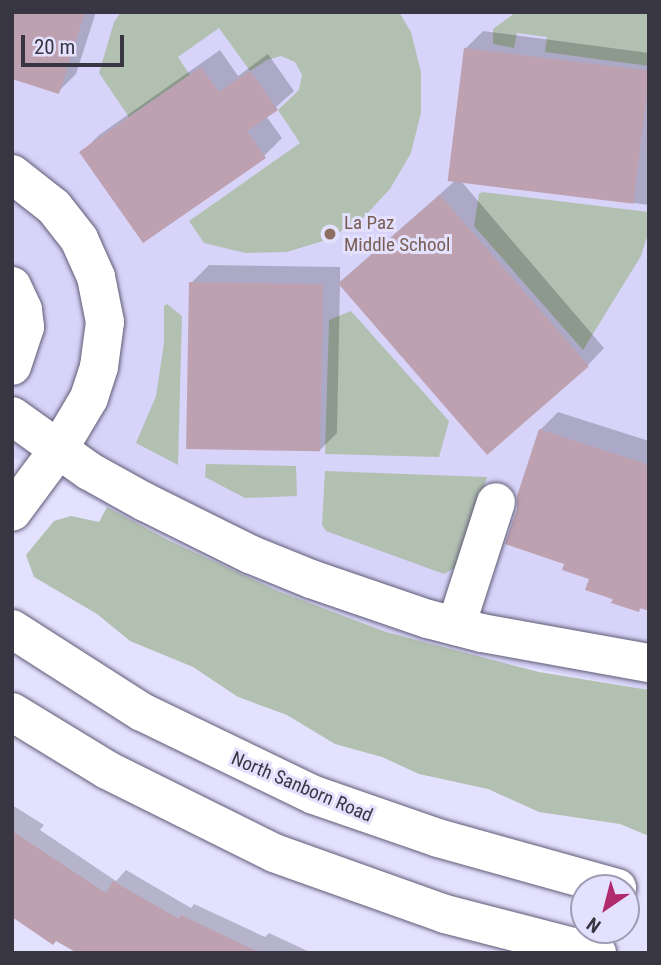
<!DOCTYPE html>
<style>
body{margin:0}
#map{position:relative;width:661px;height:965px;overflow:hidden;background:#e4e1fe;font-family:"Roboto Condensed",sans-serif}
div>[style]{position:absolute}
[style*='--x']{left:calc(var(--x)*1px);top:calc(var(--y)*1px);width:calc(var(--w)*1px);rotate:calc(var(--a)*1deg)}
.built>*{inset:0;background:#d8d4f9}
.green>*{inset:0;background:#b2c0b1}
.shadow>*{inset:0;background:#0003}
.building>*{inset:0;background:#bda1b0;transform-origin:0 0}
.roads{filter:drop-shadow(0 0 2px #5f5c75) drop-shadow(0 0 2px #5f5c75)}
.minor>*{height:38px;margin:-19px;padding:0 19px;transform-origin:19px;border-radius:19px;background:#fff}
.major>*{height:38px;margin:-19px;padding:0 19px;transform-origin:19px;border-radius:19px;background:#fff}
.dots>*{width:19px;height:19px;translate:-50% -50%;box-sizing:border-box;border:4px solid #e4e1fe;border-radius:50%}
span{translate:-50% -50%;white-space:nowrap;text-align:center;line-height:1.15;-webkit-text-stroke:6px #e4e1fe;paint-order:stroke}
.education-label{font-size:19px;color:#785e54}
.left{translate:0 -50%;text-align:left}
.street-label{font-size:19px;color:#383642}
.frame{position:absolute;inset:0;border:14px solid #383642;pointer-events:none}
.north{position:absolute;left:570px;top:874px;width:70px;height:70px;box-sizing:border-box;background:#e4e1fe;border:2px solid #9f9db3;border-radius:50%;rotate:215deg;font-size:19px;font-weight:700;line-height:28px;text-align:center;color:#383642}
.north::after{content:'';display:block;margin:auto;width:24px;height:32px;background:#b12a6e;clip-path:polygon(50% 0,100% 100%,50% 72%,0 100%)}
.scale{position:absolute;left:21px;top:35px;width:103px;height:32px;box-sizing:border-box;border:4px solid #383642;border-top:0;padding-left:9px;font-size:21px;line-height:24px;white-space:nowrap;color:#383642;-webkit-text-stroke:5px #e4e1fe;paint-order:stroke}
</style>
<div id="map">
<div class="built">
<div style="clip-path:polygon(12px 12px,649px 12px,649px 690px,493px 661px,386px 632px,333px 612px,278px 591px,168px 540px,12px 456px)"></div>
</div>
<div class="green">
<div style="clip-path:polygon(121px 12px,399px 12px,411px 32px,421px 72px,421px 113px,411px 153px,390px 189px,362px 219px,326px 240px,287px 252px,245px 253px,204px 243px,189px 221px,300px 143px,278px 110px,299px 90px,302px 75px,295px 62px,281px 56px,267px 60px,250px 71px,219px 28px,178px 57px,190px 75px,129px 117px,99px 73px,114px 22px)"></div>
<div style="clip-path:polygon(516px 12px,649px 12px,649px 66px,545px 52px,547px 37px,517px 33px,514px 48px,493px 44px,493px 29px)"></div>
<div style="clip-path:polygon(482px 192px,649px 212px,649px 230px,641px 256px,583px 350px,474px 226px,479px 194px)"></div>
<div style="clip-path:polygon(167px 304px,182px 316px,178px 465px,136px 443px,156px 396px,164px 343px,164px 306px)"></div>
<div style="clip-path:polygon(351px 311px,449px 421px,439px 457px,325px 454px,329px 320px)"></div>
<div style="clip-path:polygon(206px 464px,296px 466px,297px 496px,245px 498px,205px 477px)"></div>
<div style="clip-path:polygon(325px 471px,487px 477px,458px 566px,444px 574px,326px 531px,322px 525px)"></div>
<div style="clip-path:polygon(107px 507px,168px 540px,278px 591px,386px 632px,539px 672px,649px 690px,649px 836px,620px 824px,539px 812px,488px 789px,419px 774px,382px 757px,335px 744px,287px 715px,238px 697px,193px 667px,130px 641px,97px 614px,34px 577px,26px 555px,54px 521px,71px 516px,99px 522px)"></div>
</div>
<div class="shadow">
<div style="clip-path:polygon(12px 12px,96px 12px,76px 74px,58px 92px)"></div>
<div style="clip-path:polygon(483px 31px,649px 53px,649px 205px,461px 181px,604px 348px,587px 366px,340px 283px,337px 433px,319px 451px,191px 283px,209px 265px,340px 267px,340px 282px,456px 180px,465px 49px)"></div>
<div style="clip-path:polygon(220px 50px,238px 76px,268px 54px,294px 91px,266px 116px,282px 138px,264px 156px,81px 153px,99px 135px)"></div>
<div style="clip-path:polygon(558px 412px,649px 441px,649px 609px,642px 607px,639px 610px,587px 589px,591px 578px,566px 562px,540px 430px)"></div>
<div style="clip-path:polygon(12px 805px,44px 825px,40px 830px,116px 881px,126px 870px,191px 908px,194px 904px,265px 937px,269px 933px,312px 953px,81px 953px,12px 915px)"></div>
</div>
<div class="building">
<div style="clip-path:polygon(12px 12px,85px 12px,59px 94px,12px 79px)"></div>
<div style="left:464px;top:48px;width:187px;height:134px;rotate:7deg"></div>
<div style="clip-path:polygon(201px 67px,219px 92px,250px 71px,263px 89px,278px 110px,247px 131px,266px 158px,143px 243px,79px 152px)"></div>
<div style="left:440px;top:195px;width:227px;height:135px;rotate:49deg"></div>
<div style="left:189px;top:282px;width:134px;height:167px;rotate:1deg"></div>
<div style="clip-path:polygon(539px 429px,649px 465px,649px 611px,640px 608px,639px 612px,611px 603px,613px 599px,585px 590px,589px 579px,562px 570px,564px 564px,505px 544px,517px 509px,517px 496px)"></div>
<div style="clip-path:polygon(12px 831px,106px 893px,113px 881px,179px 919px,181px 915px,261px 953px,77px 953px,56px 941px,53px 945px,12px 917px)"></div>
</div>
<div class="roads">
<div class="minor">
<div style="--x:12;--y:174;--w:53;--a:38.2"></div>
<div style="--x:54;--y:207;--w:41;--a:52"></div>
<div style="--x:79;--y:239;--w:42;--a:65.9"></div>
<div style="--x:96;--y:277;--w:46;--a:78.7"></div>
<div style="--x:105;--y:322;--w:45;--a:97.6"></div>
<div style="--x:99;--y:367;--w:33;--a:108"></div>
<div style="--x:89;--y:398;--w:61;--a:120.8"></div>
<div style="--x:58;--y:450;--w:77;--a:126.6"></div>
<div style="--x:12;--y:286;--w:26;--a:65"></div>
<div style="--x:23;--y:310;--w:17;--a:83"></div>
<div style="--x:25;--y:327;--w:41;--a:108.4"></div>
<div style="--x:12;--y:416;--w:95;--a:35.5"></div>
<div style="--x:89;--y:471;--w:64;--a:29"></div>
<div style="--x:145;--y:502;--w:119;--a:26.4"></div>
<div style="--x:252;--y:555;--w:64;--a:22.1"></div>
<div style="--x:311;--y:579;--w:124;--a:18.9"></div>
<div style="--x:428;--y:619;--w:56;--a:14.5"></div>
<div style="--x:482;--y:633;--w:170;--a:10.2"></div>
<div style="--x:456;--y:626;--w:130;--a:-72.1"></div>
</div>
<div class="major">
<div style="--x:12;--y:629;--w:154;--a:32.6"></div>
<div style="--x:142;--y:712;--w:191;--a:25.8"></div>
<div style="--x:314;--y:795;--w:131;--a:19.1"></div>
<div style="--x:438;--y:838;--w:186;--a:15.6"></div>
<div style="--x:12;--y:712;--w:111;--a:31.4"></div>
<div style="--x:107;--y:770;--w:186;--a:26.4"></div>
<div style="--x:274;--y:853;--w:182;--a:19.6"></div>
<div style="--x:445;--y:914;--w:157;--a:14.4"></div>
</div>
</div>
<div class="dots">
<div style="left:330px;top:234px;background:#8d6e63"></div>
</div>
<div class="education-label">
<span class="left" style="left:344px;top:234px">La Paz<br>Middle School</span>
</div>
<div class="street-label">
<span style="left:302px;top:787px;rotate:23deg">North Sanborn Road</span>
</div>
<div class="frame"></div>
<div class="north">N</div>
<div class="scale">20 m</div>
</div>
